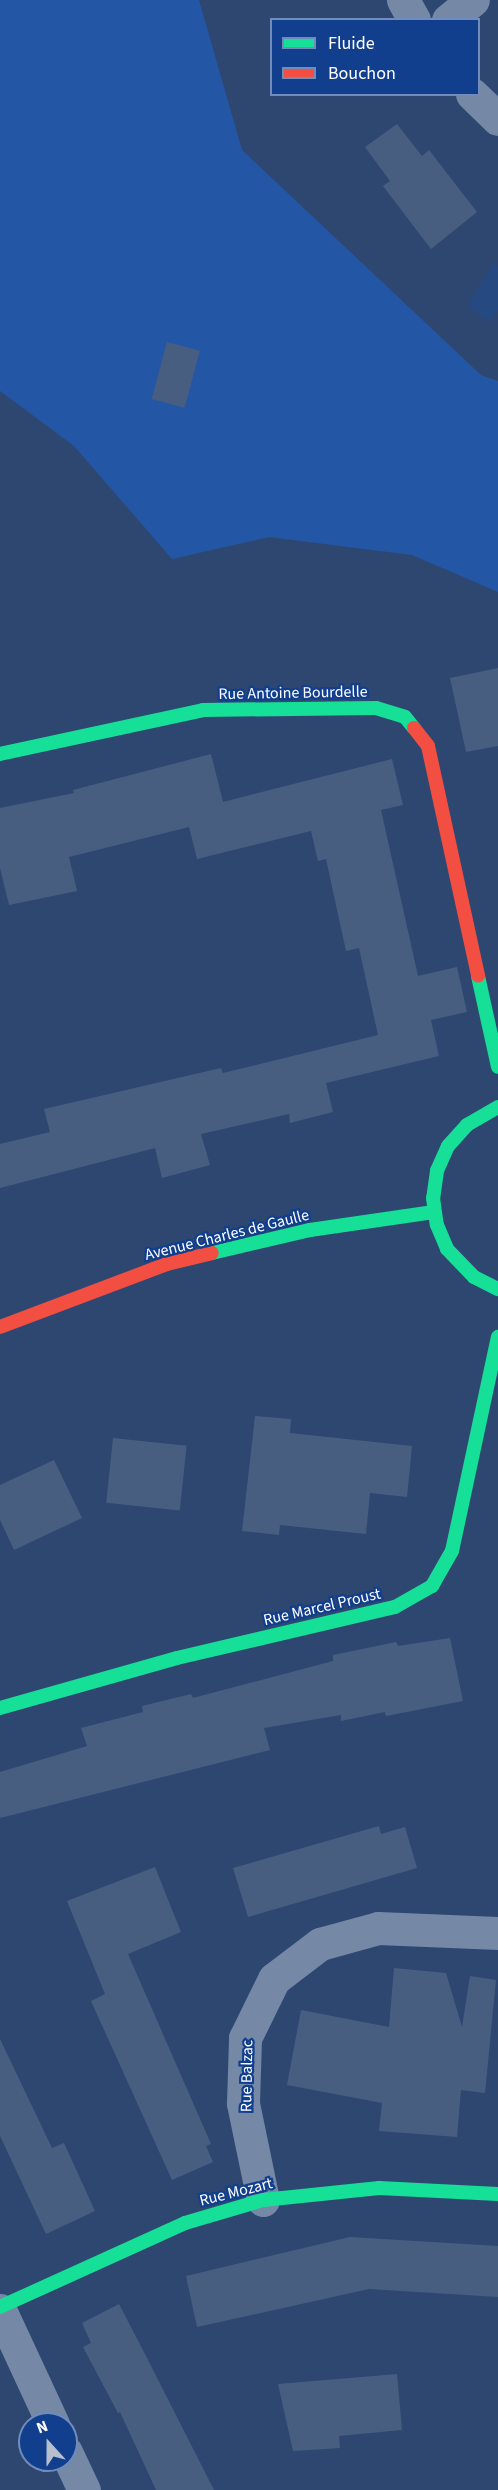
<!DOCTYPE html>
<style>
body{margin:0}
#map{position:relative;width:498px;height:2490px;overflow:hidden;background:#2e4771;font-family:"Source Sans 3",sans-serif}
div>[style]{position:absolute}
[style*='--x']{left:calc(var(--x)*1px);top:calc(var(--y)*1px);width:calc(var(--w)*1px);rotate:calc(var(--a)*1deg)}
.green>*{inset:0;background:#2456a6}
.water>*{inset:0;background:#274982}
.building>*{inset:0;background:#485e80;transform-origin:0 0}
.street>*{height:33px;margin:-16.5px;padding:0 16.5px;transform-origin:16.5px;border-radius:16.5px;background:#7588a5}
.fast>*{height:14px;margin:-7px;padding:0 7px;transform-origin:7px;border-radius:7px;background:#16e098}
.jam>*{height:14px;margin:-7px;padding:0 7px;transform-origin:7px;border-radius:7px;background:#f24e42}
span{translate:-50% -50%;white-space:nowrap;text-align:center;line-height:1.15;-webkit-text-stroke:4.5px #113f8e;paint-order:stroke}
.street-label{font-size:16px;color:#fff}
.legend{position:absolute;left:270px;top:18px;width:210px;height:78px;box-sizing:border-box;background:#113f8e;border:2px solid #708cbb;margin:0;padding:8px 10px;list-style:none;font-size:18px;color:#fff}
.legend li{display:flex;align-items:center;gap:12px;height:30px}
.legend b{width:30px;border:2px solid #708cbb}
.north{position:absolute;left:18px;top:2412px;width:60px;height:60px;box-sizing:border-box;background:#113f8e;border:2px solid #708cbb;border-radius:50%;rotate:339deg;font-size:16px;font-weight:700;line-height:24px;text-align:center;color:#fff}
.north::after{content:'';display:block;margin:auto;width:21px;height:27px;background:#b6bfcd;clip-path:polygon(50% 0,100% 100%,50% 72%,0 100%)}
</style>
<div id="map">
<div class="green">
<div style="clip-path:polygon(0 0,199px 0,242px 150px,481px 375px,498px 381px,498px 592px,412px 555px,269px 537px,172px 559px,74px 446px,0 391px)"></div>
</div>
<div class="water">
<div style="clip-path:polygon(494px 263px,498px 266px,498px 311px,490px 323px,467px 305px)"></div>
</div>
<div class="building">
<div style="clip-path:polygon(397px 124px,422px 156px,429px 150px,477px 212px,431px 249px,383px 186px,390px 181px,365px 147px)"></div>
<div style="left:167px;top:342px;width:34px;height:59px;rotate:15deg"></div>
<div style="clip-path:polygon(498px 668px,498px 746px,466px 752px,450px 678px)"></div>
<div style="clip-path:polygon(211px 754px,223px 802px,392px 759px,403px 805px,381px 810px,418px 976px,457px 967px,467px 1012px,431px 1020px,439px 1056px,326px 1083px,333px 1112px,290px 1123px,289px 1114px,201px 1134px,210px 1165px,162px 1178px,155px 1148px,0 1188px,0 1144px,50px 1132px,44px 1109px,221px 1068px,223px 1073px,378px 1035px,359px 948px,346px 951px,326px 859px,318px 861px,311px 831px,197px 859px,189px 827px,69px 857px,77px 891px,9px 905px,0 868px,0 808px,74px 793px,73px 790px)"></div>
<div style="clip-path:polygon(255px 1416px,291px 1419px,290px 1433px,412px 1446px,407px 1497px,370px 1493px,366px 1534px,280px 1525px,279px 1535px,242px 1531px)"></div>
<div style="left:113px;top:1438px;width:74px;height:65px;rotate:6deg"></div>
<div style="clip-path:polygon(54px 1460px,82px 1518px,14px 1550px,0 1520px,0 1485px)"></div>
<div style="clip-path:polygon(450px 1638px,463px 1701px,386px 1716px,385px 1712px,341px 1721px,341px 1715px,264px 1728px,270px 1750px,0 1818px,0 1772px,87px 1746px,81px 1728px,143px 1712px,142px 1706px,191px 1694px,193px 1698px,333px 1661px,333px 1655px,396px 1642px,398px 1646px)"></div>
<div style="clip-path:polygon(379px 1826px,381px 1834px,405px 1827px,417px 1868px,248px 1917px,233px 1868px)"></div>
<div style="clip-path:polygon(155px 1867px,181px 1932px,128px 1954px,211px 2144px,206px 2146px,213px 2162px,172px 2180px,91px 2001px,105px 1994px,67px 1901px)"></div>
<div style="clip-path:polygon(394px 1968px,446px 1973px,462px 2027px,470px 1976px,496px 1980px,485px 2093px,461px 2090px,457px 2137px,379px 2131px,382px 2103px,287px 2085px,301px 2010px,389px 2027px)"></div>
<div style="clip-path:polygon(0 2039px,52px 2148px,64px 2143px,95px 2211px,46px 2234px,0 2136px)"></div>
<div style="clip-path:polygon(350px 2237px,498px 2246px,498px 2297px,369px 2289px,197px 2327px,186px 2276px)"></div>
<div style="clip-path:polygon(119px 2304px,147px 2358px,214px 2490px,156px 2490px,120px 2412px,118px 2413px,83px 2347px,91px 2343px,82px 2323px)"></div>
<div style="clip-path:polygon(397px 2374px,402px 2430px,339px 2436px,340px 2448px,293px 2451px,278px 2384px)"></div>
</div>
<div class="street">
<div style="--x:403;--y:0;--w:23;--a:61"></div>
<div style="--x:448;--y:20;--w:32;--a:-39"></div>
<div style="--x:472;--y:94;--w:36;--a:44"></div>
<div style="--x:263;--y:2200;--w:99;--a:-101.7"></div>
<div style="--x:243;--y:2103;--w:65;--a:-88.2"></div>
<div style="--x:245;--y:2038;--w:66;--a:-63.8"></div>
<div style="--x:274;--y:1979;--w:58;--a:-37.3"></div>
<div style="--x:320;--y:1944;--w:60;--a:-15.4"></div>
<div style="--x:378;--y:1928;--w:120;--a:2.4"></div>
<div style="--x:0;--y:2310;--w:126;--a:65.1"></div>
<div style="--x:66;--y:2452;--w:42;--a:64.7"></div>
</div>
<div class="fast">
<div style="--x:0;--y:754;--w:208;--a:-12.2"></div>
<div style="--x:203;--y:710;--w:173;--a:-0.7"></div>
<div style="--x:376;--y:708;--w:30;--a:17"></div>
<div style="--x:405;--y:717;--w:14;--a:51"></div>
<div style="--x:478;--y:976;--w:93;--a:77.6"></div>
<div style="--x:498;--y:1107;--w:36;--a:150"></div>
<div style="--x:467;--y:1125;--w:28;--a:132"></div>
<div style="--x:448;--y:1146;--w:27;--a:114"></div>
<div style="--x:437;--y:1171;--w:27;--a:98"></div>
<div style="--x:433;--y:1198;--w:27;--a:82"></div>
<div style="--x:437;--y:1225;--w:26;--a:67"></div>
<div style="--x:447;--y:1249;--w:39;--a:46"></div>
<div style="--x:474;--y:1277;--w:27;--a:27"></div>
<div style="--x:212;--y:1253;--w:101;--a:-13.2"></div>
<div style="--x:310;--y:1230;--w:125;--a:-8.3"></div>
<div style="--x:0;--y:1708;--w:184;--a:-15.8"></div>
<div style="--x:177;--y:1658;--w:224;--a:-13.2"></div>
<div style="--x:395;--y:1607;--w:43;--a:-29.6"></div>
<div style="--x:432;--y:1586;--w:40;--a:-60.3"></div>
<div style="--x:452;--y:1551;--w:219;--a:-77.9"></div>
<div style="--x:0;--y:2307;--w:203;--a:-24.4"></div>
<div style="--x:185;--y:2223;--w:81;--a:-16.4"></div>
<div style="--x:263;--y:2200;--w:117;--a:-5.9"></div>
<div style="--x:379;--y:2188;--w:119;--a:2.9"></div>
</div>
<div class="jam">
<div style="--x:414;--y:728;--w:23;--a:52"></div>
<div style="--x:428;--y:746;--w:235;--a:77.7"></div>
<div style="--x:0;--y:1327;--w:178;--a:-20.7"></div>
<div style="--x:167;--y:1264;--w:46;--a:-13.7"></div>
</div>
<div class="street-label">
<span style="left:293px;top:693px;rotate:-1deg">Rue Antoine Bourdelle</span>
<span style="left:227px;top:1235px;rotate:-14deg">Avenue Charles de Gaulle</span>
<span style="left:322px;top:1607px;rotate:-13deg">Rue Marcel Proust</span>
<span style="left:247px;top:2076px;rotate:-89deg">Rue Balzac</span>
<span style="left:236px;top:2192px;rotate:-14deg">Rue Mozart</span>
</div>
<ul class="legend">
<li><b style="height:8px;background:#16e098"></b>Fluide</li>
<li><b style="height:8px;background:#f24e42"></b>Bouchon</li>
</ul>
<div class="north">N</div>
</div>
